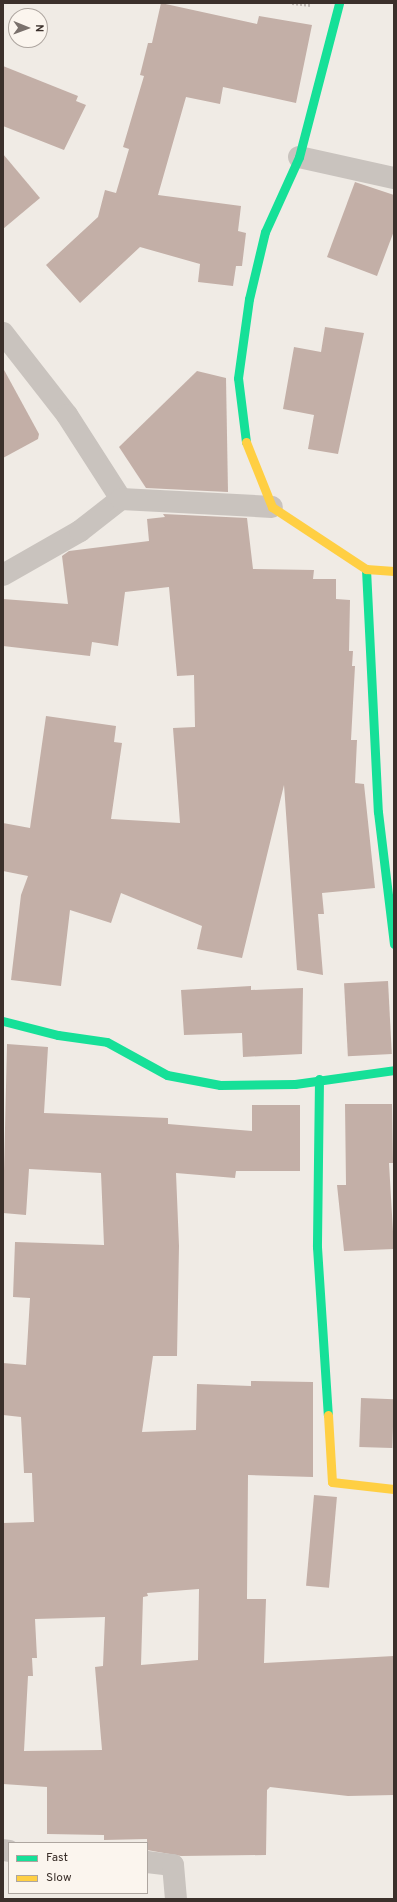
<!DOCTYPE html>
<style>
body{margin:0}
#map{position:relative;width:397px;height:1902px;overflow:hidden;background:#f0ebe5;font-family:Overpass,sans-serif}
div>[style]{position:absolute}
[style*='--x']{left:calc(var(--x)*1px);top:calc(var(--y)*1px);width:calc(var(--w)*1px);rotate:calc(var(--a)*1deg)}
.building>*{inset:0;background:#c3afa7;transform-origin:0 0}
.path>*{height:2.5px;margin-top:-1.25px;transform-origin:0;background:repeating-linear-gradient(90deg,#c2bbb6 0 2px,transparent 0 4px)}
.street>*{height:22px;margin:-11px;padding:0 11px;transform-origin:11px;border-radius:11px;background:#c9c3be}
.fast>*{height:9px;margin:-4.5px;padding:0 4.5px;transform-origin:4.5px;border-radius:4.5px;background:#16e098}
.slow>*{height:9px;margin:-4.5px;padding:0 4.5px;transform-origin:4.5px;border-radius:4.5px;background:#ffcf43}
span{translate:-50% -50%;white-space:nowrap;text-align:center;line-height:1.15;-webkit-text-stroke:4px #fbf5ee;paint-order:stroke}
.frame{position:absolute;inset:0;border:4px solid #3b302b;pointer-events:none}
.legend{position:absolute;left:8px;top:1842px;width:140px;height:52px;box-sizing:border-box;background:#fbf5ee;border:1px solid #aea6a0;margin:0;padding:5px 7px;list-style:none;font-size:12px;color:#3b302b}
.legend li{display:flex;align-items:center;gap:8px;height:20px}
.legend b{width:20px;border:1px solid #aea6a0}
.north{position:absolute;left:8px;top:8px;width:40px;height:40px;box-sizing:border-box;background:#fbf5ee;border:1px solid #aea6a0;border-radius:50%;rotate:91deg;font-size:11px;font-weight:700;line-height:16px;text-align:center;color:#3b302b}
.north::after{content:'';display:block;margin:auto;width:14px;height:18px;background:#7a716c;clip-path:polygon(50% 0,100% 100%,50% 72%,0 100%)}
</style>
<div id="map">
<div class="building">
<div style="clip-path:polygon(161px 3px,257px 24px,259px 16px,312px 25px,296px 103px,223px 87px,220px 104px,186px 97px,158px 195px,241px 206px,238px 231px,246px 233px,242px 266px,236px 266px,233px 286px,198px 282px,200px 264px,140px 247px,80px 303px,46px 265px,98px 217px,105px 190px,116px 193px,129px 149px,123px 147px,144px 76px,140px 75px,148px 43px,152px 43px)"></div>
<div style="clip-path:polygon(3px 66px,78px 96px,76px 101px,86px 105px,64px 150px,3px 126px)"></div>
<div style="clip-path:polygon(3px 154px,40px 198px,3px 229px)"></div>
<div style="clip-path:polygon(355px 182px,394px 195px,394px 231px,377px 276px,327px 257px)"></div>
<div style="clip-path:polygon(325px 327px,364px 333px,338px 454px,308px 449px,314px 415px,283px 409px,294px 347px,321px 352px)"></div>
<div style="clip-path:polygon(3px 368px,39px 434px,38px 439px,3px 458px)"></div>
<div style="clip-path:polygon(197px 371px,226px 378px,228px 492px,146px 488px,119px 447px)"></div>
<div style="clip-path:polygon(163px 514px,247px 518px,253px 569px,314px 570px,313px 579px,336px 579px,336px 599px,350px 600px,349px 651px,353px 651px,352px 666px,355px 666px,351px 740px,357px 740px,355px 783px,364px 784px,375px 888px,322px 893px,324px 914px,318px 914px,323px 975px,297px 970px,284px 785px,242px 958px,197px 949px,202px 926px,121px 893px,111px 923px,70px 910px,61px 986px,11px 980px,21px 895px,28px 876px,3px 871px,3px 823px,30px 828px,46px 716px,116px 726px,114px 742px,122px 743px,111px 819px,180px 823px,173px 728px,195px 727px,194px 675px,177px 676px,169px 587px,125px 592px,118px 646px,92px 642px,90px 656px,3px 646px,3px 599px,68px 604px,62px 556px,69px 551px,149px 541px,147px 519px,165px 517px)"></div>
<div style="left:388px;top:981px;width:73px;height:44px;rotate:87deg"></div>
<div style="clip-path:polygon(251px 986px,251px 990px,303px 988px,302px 1054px,243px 1057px,242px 1033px,184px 1035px,181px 990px)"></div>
<div style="clip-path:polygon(evenodd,7px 1044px,48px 1047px,44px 1113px,168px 1118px,168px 1124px,252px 1131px,252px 1105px,300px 1105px,300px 1171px,236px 1171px,235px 1178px,176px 1173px,179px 1246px,177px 1356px,153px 1356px,142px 1432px,196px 1430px,197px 1384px,251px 1386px,251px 1381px,313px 1382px,313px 1477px,248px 1475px,247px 1599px,266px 1599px,264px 1663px,394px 1656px,394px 1795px,348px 1796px,270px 1787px,267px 1790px,266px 1855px,181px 1856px,147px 1850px,147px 1839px,104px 1840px,104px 1835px,47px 1834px,47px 1787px,3px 1784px,3px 1523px,34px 1522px,32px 1473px,24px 1473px,21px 1417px,3px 1415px,3px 1363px,26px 1365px,30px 1298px,13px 1297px,15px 1242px,104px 1245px,101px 1173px,29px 1169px,26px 1215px,3px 1213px,7px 1044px,199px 1589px,198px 1660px,141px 1665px,143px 1597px,148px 1596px,147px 1593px,199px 1589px,7px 1044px,105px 1617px,103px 1666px,95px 1667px,102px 1750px,24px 1751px,28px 1676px,33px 1676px,32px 1658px,37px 1658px,35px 1619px,105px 1617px)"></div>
<div style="clip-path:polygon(345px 1104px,392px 1104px,393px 1163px,389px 1163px,394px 1249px,344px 1251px,337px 1185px,346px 1185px)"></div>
<div style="left:361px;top:1398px;width:33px;height:49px;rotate:2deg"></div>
<div style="left:314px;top:1495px;width:23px;height:91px;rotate:5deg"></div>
</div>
<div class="path">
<div style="--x:292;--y:3;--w:19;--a:6"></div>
</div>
<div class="street">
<div style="--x:299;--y:157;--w:97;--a:12.5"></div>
<div style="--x:3;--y:333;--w:104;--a:52"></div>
<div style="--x:67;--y:415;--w:100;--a:57.3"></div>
<div style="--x:3;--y:575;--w:89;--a:-29.7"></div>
<div style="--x:80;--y:531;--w:52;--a:-38"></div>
<div style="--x:121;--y:499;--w:151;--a:3"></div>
<div style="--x:3;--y:1850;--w:6;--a:9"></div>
<div style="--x:147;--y:1862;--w:26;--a:7"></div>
<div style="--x:173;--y:1865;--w:34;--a:85"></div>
</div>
<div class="fast">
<div style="--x:246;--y:442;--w:64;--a:-97.1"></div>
<div style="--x:238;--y:378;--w:80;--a:-82.1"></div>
<div style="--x:249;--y:299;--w:69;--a:-76.6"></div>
<div style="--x:265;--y:232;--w:82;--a:-65.6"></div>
<div style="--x:299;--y:157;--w:159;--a:-75.4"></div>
<div style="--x:366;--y:569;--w:243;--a:87.2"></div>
<div style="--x:378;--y:812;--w:133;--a:83.1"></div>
<div style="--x:3;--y:1021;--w:57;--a:14.3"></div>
<div style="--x:58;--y:1035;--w:49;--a:8.1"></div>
<div style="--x:107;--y:1042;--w:68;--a:28.8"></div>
<div style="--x:167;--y:1075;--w:54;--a:10.7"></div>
<div style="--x:220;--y:1085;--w:75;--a:-0.8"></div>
<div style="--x:295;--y:1084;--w:100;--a:-8"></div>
<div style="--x:319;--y:1079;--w:168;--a:90.7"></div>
<div style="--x:317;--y:1247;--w:168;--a:86.3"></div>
</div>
<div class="slow">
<div style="--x:246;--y:442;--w:70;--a:68.2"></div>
<div style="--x:272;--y:507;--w:113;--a:33.4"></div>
<div style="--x:366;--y:569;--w:28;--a:4"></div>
<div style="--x:328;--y:1415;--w:67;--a:86.6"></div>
<div style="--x:332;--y:1482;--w:62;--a:6.4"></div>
</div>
<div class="frame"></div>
<ul class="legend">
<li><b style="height:5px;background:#16e098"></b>Fast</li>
<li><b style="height:5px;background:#ffcf43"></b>Slow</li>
</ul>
<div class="north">N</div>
</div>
